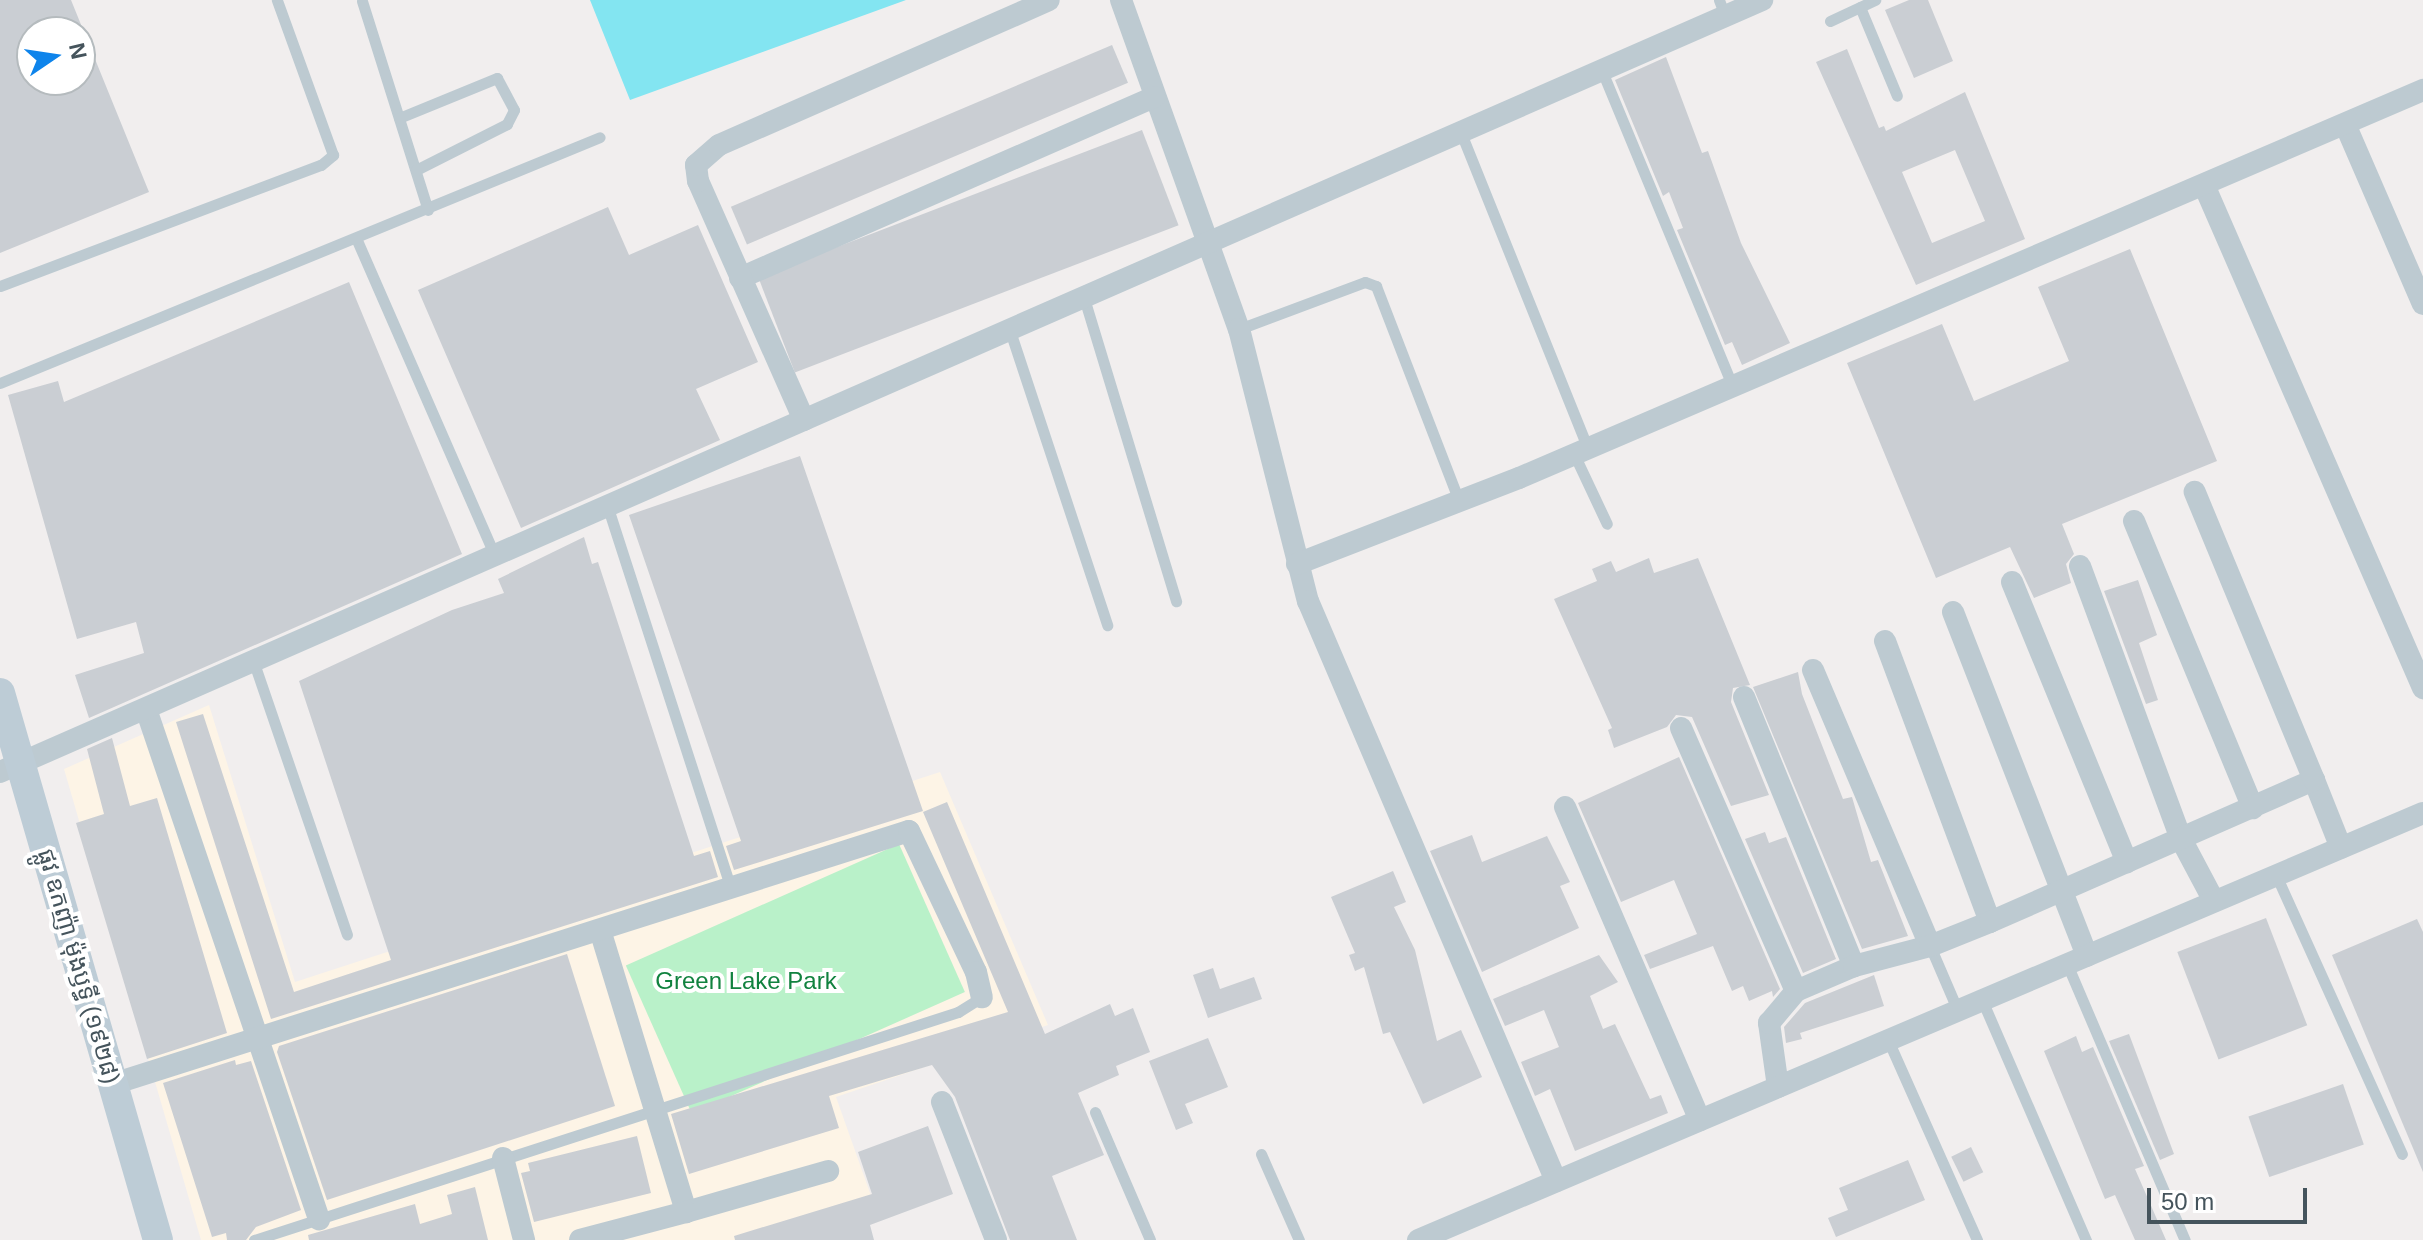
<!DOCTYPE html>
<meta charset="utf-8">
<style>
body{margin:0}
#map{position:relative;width:2423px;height:1240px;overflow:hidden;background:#f1eeee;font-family:Helvetica,"Noto Sans Khmer",sans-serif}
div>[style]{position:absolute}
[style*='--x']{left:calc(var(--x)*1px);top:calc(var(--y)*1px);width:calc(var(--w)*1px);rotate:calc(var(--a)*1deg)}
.commercial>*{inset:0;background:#fdf4e6}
.green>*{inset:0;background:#b9f1c9;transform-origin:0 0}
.water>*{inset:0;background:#83e5f1}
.building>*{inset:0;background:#caced3;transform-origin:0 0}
.service>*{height:11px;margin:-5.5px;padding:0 5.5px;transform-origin:5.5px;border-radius:5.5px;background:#bdcad1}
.minor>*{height:22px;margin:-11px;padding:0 11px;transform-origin:11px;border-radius:11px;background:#bdcad1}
.secondary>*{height:30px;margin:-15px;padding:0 15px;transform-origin:15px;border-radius:15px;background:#bdccd6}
span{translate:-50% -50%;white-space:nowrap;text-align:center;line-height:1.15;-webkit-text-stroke:8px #fff;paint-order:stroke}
.street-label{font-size:24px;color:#45545c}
.park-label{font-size:24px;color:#11823f}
.north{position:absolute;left:16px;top:16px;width:80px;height:80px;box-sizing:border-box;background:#fff;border:2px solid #b5bbbe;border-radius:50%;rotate:77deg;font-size:22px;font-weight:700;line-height:32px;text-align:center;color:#45545c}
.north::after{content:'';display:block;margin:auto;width:28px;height:36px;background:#0e84eb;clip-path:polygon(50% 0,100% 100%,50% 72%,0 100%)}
.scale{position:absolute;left:2147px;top:1188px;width:160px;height:36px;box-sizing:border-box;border:4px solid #45545c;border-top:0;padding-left:10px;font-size:24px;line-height:28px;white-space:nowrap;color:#45545c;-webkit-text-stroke:6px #fff;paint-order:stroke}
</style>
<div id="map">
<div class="commercial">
<div style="clip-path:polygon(209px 705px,295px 982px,940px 772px,1048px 1025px,836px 1097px,880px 1221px,820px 1240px,201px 1240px,64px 769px)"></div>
</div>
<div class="green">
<div style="left:899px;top:844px;width:162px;height:299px;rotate:66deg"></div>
</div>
<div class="water">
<div style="clip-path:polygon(590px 0,906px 0,630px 100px)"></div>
</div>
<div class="building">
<div style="clip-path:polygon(evenodd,0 0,71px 0,149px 192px,0 253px,0 0,32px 32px,80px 32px,80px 80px,32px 80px,32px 32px)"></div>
<div style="clip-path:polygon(1909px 0,1928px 0,1953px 61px,1914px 78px,1885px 10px)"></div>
<div style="left:1112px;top:45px;width:41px;height:414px;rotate:67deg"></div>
<div style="clip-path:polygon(evenodd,1847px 49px,1879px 128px,1884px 126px,1886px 131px,1965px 92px,2025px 239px,1916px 285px,1816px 62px,1847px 49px,1955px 150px,1985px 221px,1932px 243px,1902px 172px,1955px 150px)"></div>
<div style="clip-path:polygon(1666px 57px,1702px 153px,1708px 151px,1741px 243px,1790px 343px,1742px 365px,1732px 342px,1725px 345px,1677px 230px,1683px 228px,1669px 192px,1663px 196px,1615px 80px)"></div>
<div style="left:1142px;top:130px;width:102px;height:411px;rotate:69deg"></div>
<div style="clip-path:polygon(608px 207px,629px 255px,698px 225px,758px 362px,696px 389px,720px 440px,521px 528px,418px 290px)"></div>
<div style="clip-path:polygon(2130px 249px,2217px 461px,2062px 524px,2074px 554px,2066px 564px,2071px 583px,2034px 598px,2010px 547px,1936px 578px,1847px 363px,1942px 324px,1974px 401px,2069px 361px,2038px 287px)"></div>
<div style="clip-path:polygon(349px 282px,462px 554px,89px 718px,75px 675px,144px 653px,136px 622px,77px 639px,8px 395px,58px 381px,64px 402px)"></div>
<div style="clip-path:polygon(800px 456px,923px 811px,734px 870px,726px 846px,741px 841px,629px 515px)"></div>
<div style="clip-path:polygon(584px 537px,592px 564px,598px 562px,694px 856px,710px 851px,718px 877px,271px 1019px,176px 722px,203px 714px,294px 992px,391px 960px,299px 681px,452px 610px,504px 593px,498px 579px)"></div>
<div style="clip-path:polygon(1649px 558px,1654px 573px,1698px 558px,1750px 685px,1733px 688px,1731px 702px,1769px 795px,1731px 806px,1692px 717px,1676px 715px,1667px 727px,1614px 748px,1608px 730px,1612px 728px,1554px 599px,1597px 581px,1592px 569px,1611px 561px,1616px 572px)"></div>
<div style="clip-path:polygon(2138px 580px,2157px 635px,2139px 643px,2158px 700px,2146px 704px,2104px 591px)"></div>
<div style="clip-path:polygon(1798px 672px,1802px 694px,1843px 799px,1852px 797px,1871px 862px,1878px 860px,1908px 936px,1862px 949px,1753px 687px)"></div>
<div style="clip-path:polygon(112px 738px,130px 806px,157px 798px,227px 1033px,147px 1059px,76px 823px,104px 814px,87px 749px)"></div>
<div style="clip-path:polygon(1679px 757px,1780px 989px,1773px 997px,1772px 991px,1749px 1001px,1743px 986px,1732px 991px,1713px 946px,1650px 969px,1644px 955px,1697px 934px,1674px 880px,1621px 902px,1578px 803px)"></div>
<div style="clip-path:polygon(947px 802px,1045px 1034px,1110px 1004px,1115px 1016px,1133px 1008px,1150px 1052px,1116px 1066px,1119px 1075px,1078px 1093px,1104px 1155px,1052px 1176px,1077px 1240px,1010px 1240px,955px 1097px,932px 1065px,829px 1096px,839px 1128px,689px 1174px,671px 1114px,1008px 1012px,923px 812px)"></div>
<div style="clip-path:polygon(1765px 832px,1769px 843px,1786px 837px,1836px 959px,1803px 973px,1745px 839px)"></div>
<div style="clip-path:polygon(1472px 835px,1482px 862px,1547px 836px,1570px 882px,1560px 886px,1579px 928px,1482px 972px,1430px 851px)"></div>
<div style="clip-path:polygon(1393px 871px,1406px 902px,1394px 907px,1415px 950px,1437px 1041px,1461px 1030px,1482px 1077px,1423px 1104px,1390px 1032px,1383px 1034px,1364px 967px,1355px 971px,1349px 955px,1355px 953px,1331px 897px)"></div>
<div style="left:2266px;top:918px;width:115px;height:95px;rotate:69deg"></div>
<div style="clip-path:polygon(2417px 919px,2423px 932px,2423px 1172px,2332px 955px)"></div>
<div style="clip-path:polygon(567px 954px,615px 1106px,327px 1200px,277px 1052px,279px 1046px)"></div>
<div style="clip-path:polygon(1599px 955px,1618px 982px,1590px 996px,1603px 1029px,1615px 1024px,1650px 1099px,1661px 1095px,1668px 1113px,1575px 1151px,1550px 1089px,1535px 1096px,1521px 1062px,1559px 1047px,1544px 1010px,1505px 1026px,1493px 999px)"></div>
<div style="clip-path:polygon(1213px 968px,1220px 989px,1254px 977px,1262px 999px,1208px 1018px,1193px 975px)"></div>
<div style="clip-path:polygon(1874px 975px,1884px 1006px,1800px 1033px,1802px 1039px,1786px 1043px,1784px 1027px,1805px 1003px)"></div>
<div style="clip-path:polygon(2129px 1034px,2174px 1154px,2160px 1160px,2109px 1041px)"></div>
<div style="clip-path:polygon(2076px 1036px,2082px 1052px,2093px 1047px,2144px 1166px,2135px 1169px,2166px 1240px,2135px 1240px,2115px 1195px,2105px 1199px,2044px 1051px)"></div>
<div style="clip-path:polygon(1208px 1038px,1228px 1087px,1185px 1104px,1193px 1123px,1176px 1130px,1149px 1061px)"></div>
<div style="clip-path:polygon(235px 1060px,236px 1065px,251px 1061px,301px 1210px,256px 1227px,246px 1240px,227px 1240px,226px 1233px,212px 1237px,163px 1083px)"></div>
<div style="left:2343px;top:1084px;width:64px;height:100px;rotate:71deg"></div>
<div style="clip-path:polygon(928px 1126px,953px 1194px,870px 1225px,874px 1240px,735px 1240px,734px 1236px,872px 1194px,858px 1152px)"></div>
<div style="clip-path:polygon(637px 1136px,651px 1193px,534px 1222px,521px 1173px,530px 1171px,528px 1163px)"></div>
<div style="left:1971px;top:1147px;width:28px;height:22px;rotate:64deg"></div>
<div style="clip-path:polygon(1908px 1160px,1925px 1200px,1836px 1237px,1828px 1218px,1848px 1210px,1839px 1188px)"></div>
<div style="clip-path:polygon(475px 1187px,488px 1240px,309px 1240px,308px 1235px,415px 1204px,420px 1224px,452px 1214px,447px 1195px)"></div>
</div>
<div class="service">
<div style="--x:1719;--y:0;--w:17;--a:69"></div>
<div style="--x:362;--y:1;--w:219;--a:72.5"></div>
<div style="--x:1860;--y:7;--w:96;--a:67.4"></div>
<div style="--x:1830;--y:21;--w:50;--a:-25"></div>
<div style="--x:1602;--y:71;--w:340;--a:67.5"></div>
<div style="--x:399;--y:118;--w:106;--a:-22.2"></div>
<div style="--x:497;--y:78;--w:36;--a:62"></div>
<div style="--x:514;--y:110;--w:16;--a:117"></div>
<div style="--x:507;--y:124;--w:102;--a:153.2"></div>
<div style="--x:1461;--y:133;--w:341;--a:68.1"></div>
<div style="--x:356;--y:238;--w:347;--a:66.4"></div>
<div style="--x:0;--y:286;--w:343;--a:-20.7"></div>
<div style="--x:321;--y:165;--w:16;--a:-40"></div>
<div style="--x:333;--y:155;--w:165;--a:-109.9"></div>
<div style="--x:1084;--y:298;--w:317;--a:73.1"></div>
<div style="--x:1239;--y:329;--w:134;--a:-20.5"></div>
<div style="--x:1365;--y:282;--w:12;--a:20"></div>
<div style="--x:1376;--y:286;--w:230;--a:68.9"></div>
<div style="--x:1010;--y:331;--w:310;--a:71.7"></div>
<div style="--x:0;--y:383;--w:648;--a:-22.29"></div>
<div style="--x:1574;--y:454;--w:77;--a:64.8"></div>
<div style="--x:608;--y:508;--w:397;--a:72.1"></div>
<div style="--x:254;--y:663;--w:287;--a:71.1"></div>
<div style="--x:2276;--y:875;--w:306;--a:65.7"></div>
<div style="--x:1930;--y:946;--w:71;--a:66.7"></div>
<div style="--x:2067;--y:964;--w:300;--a:66.9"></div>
<div style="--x:1982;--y:1000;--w:262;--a:66.6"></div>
<div style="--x:1888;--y:1040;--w:219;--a:66"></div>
<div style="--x:1095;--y:1112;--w:139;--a:66.7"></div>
<div style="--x:1261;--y:1154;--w:94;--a:66.2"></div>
<div style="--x:254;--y:1240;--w:740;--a:-17.95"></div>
<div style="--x:958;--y:1012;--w:28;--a:-32"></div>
</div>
<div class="minor">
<div style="--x:1121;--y:0;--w:350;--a:70.3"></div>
<div style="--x:1239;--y:329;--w:281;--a:75.8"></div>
<div style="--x:1308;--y:601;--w:631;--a:66.85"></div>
<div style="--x:2345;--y:124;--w:196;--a:66.6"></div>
<div style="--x:2204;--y:185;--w:549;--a:66.47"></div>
<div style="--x:740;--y:278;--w:452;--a:-23.6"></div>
<div style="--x:804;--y:420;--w:261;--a:-113.9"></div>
<div style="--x:698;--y:181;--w:16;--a:-97"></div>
<div style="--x:696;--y:165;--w:30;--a:-41"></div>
<div style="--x:719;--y:145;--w:360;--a:-23.7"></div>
<div style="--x:2134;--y:521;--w:311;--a:67.5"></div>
<div style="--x:1297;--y:564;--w:238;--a:-21.2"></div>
<div style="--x:1519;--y:478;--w:984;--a:-23.23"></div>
<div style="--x:2080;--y:566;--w:291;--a:69.7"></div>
<div style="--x:2181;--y:839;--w:70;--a:62"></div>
<div style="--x:2012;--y:582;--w:303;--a:67.7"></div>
<div style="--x:1953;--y:612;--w:369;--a:68.7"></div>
<div style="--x:1885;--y:641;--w:300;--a:69.5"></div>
<div style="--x:1813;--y:670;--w:300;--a:67"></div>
<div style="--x:1744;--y:697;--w:291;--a:67.8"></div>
<div style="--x:146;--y:709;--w:539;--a:71.26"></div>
<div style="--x:1681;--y:728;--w:287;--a:66.4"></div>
<div style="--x:0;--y:772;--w:1924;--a:-23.66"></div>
<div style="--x:2314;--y:780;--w:73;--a:68.3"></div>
<div style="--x:1565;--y:807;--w:341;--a:66.7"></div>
<div style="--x:600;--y:930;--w:295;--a:73"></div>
<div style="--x:686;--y:1212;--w:148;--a:-16.1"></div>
<div style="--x:113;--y:1084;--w:835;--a:-17.63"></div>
<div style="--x:909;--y:831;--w:156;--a:64.6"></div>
<div style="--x:976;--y:972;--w:26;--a:77"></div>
<div style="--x:1778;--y:1087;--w:65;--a:-98"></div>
<div style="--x:1769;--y:1023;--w:42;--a:-49.8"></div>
<div style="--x:1796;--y:991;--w:63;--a:-23.3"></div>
<div style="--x:1854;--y:966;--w:79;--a:-14.7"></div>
<div style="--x:1930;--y:946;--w:65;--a:-21.8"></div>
<div style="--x:1990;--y:922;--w:354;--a:-23.7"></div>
<div style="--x:2314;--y:780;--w:312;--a:-112.5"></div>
<div style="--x:942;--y:1102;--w:148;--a:68.6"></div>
<div style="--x:503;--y:1158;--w:85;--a:75.6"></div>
<div style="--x:580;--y:1240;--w:110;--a:-14.8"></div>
<div style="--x:1418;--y:1240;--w:1092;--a:-23.02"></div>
</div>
<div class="secondary">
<div style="--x:0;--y:693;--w:569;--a:73.89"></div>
</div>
<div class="street-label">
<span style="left:79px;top:966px;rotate:74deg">ផ្លូវ ឧកញ៉ា ម៉ុងឫទ្ធី (១៩២៨)</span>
</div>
<div class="park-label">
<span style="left:746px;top:981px">Green Lake Park</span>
</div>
<div class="north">N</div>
<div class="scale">50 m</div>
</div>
